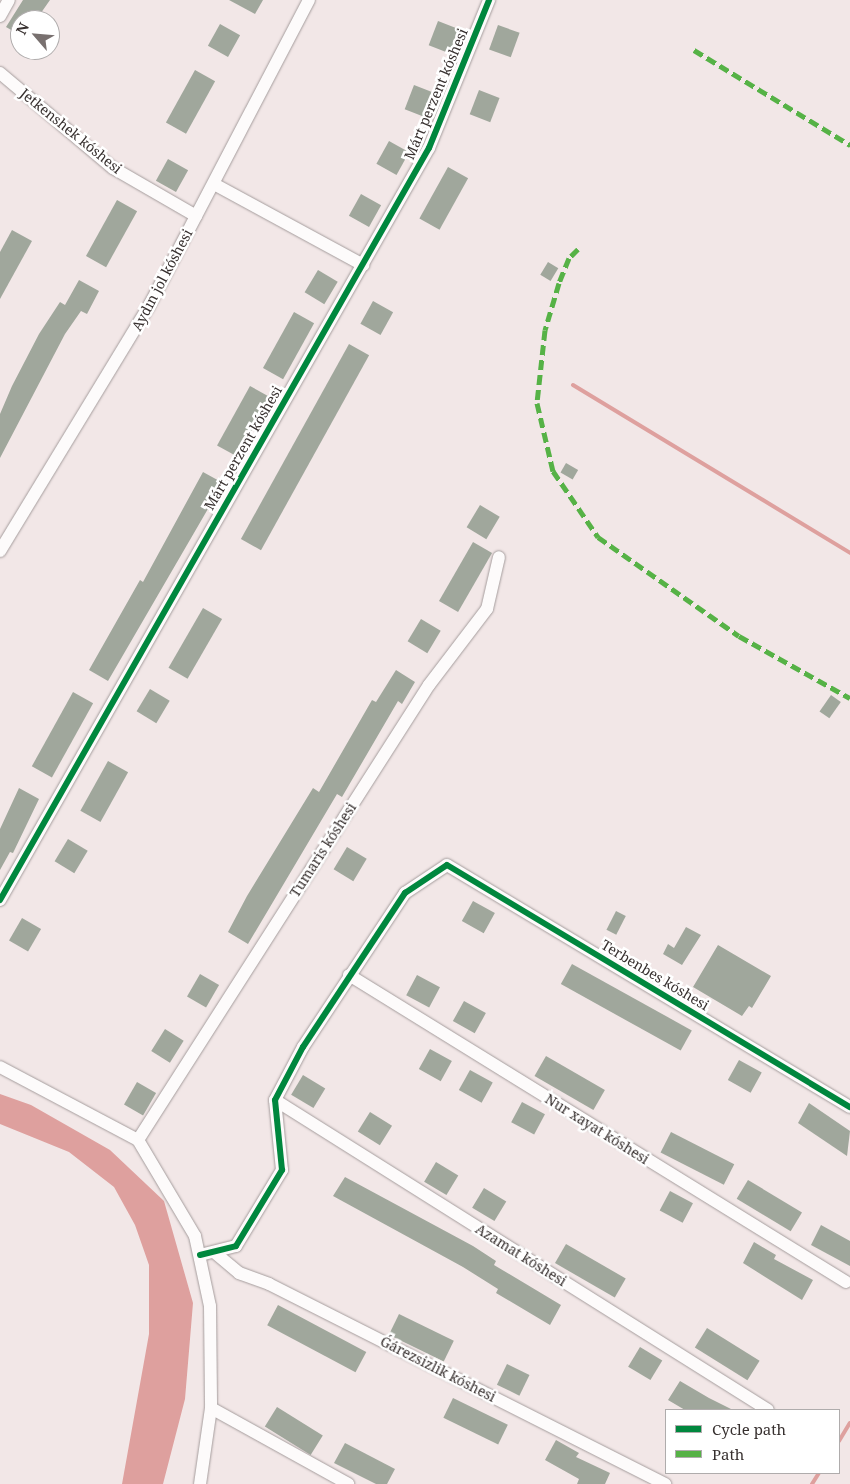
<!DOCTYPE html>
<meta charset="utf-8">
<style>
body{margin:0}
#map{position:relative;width:850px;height:1484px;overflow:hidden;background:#f2e7e7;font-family:"Noto Serif",serif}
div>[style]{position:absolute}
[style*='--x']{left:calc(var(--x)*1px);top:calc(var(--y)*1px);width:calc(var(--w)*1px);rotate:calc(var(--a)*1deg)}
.water>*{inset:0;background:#dea09e}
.stream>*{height:4px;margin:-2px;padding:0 2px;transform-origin:2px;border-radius:2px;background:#dea09e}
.building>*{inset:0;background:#a0a79c;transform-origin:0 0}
.roads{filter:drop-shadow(0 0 1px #a59d9d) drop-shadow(0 0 1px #a59d9d)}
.minor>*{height:12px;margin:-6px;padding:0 6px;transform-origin:6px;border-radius:6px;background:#fdfbfb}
.quiet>*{height:5px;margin-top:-2.5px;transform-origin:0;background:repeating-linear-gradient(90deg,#56b246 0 10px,transparent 0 15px)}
.cycleway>*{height:6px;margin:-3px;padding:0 3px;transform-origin:3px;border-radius:3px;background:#00873e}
span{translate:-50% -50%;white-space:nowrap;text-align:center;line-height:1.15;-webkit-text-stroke:5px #fff;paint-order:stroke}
.street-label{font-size:14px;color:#37302f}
.legend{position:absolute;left:665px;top:1409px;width:175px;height:65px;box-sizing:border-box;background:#fff;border:1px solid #afacac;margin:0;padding:6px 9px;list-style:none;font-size:15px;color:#37302f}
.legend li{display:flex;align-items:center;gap:10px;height:25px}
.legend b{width:25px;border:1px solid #afacac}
.north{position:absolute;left:10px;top:10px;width:50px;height:50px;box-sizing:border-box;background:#fff;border:1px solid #afacac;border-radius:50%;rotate:297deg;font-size:14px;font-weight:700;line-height:20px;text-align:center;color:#37302f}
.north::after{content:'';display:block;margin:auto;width:18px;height:22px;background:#78706f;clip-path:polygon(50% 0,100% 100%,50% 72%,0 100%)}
</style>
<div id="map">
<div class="water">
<div style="clip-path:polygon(0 1094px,31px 1105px,110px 1150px,164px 1201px,193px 1303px,185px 1399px,163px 1484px,122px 1484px,149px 1334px,149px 1265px,135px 1225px,114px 1187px,69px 1152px,0 1124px)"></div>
</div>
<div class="stream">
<div style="--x:573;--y:385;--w:324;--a:31.2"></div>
<div style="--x:839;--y:1441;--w:21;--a:-59"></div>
<div style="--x:812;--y:1484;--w:13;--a:-58"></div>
</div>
<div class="building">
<div style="clip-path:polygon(23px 0,50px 0,36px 20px,20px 20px,20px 35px,6px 27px)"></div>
<div style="clip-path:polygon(229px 0,263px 0,255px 14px)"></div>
<div style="left:438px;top:21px;width:22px;height:26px;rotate:21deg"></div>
<div style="left:220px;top:24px;width:23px;height:25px;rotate:29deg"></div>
<div style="left:498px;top:25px;width:23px;height:26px;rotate:20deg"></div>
<div style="left:195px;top:70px;width:23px;height:60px;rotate:29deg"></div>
<div style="left:414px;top:85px;width:22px;height:26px;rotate:21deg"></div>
<div style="left:479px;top:90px;width:22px;height:26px;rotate:21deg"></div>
<div style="left:389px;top:141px;width:23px;height:26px;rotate:29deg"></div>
<div style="left:168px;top:159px;width:23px;height:25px;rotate:29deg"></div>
<div style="left:448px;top:167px;width:23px;height:59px;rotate:29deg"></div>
<div style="left:361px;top:194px;width:23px;height:25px;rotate:29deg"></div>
<div style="left:117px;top:200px;width:23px;height:64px;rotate:29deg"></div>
<div style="clip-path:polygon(12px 230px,32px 241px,0 299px,0 252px)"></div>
<div style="left:548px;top:262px;width:12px;height:15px;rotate:31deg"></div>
<div style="left:318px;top:270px;width:23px;height:26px;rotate:31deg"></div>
<div style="clip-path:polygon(79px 280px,99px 291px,87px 314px,81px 311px,65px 334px,0 458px,0 414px,12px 386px,39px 334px,60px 302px,65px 305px)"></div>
<div style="left:373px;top:301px;width:23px;height:26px;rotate:29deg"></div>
<div style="left:294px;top:312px;width:23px;height:64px;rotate:29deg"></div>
<div style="left:349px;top:344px;width:23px;height:223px;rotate:29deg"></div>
<div style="left:250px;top:386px;width:23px;height:68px;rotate:29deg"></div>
<div style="left:566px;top:463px;width:14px;height:11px;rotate:30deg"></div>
<div style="clip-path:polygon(203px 472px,223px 483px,108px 681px,89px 670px,140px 580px,143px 582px)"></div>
<div style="left:480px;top:505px;width:23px;height:26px;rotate:31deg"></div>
<div style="left:473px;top:542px;width:22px;height:68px;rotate:30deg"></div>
<div style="left:203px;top:608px;width:22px;height:69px;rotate:30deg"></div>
<div style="left:421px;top:619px;width:23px;height:26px;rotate:31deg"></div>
<div style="clip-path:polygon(396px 670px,415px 682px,402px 704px,398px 701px,342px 797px,337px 794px,248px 944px,228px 932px,247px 896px,313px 788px,319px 792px,372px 700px,376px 702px)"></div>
<div style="left:150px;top:689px;width:23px;height:26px;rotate:31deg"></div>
<div style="left:73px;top:692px;width:23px;height:85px;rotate:29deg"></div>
<div style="left:831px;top:695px;width:12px;height:20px;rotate:35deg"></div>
<div style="left:108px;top:761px;width:23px;height:57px;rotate:29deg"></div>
<div style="clip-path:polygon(19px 788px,39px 799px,13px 853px,10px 852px,0 870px,0 829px)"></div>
<div style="left:68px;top:839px;width:23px;height:26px;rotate:31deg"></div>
<div style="left:347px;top:847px;width:23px;height:26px;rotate:31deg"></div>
<div style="left:473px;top:901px;width:25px;height:23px;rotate:29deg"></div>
<div style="left:616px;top:911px;width:11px;height:21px;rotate:27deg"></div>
<div style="left:22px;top:918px;width:22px;height:26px;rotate:30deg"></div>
<div style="clip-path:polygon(686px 927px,701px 935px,682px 965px,663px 954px,668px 944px,674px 948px)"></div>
<div style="clip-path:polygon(718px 945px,771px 976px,752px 1008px,749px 1006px,742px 1016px,693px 987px)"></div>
<div style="left:572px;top:964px;width:137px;height:23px;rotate:29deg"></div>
<div style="left:200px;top:974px;width:22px;height:26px;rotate:30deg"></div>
<div style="left:417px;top:975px;width:26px;height:23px;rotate:28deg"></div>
<div style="left:464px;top:1001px;width:25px;height:23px;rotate:29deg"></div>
<div style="left:165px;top:1029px;width:22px;height:26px;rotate:32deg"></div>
<div style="left:430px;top:1049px;width:25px;height:23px;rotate:29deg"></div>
<div style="left:546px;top:1056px;width:68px;height:23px;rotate:30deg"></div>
<div style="left:739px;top:1060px;width:26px;height:23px;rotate:29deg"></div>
<div style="left:470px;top:1070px;width:26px;height:23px;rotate:29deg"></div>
<div style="left:303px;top:1075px;width:26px;height:23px;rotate:31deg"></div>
<div style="left:137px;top:1082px;width:22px;height:26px;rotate:30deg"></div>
<div style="left:522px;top:1102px;width:26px;height:23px;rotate:28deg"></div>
<div style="clip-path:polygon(809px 1103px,850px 1131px,847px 1156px,798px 1123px)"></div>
<div style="left:370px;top:1112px;width:26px;height:23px;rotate:32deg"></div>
<div style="left:671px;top:1132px;width:71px;height:23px;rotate:27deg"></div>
<div style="left:436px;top:1162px;width:26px;height:23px;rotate:31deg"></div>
<div style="clip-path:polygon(345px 1177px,473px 1246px,496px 1261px,494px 1265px,561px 1305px,550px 1325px,496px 1293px,498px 1289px,463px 1267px,333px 1196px)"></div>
<div style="left:748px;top:1180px;width:63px;height:22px;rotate:31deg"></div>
<div style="left:484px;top:1188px;width:26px;height:23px;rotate:31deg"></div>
<div style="left:670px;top:1191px;width:26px;height:22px;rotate:28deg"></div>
<div style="clip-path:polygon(821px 1225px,850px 1241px,850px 1266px,811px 1245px)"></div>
<div style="clip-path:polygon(754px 1242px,776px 1255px,774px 1259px,813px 1280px,802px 1300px,743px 1263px)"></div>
<div style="left:566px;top:1244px;width:69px;height:22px;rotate:30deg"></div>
<div style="left:278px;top:1305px;width:100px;height:23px;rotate:28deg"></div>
<div style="left:399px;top:1314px;width:61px;height:23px;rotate:26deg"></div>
<div style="left:707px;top:1328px;width:62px;height:23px;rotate:32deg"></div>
<div style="left:640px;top:1347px;width:26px;height:23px;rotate:31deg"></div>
<div style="left:507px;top:1364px;width:25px;height:23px;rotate:26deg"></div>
<div style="clip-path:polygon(680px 1381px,709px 1398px,733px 1410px,685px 1410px,668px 1400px)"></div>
<div style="left:453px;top:1398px;width:61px;height:22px;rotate:26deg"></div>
<div style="left:277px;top:1407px;width:54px;height:23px;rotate:32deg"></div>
<div style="clip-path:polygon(556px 1440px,579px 1453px,576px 1457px,610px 1473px,605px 1484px,577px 1484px,579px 1479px,545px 1460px)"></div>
<div style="clip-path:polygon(345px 1443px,395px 1469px,387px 1484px,376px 1484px,334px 1463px)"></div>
</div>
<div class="roads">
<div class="minor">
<div style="--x:0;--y:16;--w:18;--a:-61"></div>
<div style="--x:0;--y:73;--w:148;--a:40.1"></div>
<div style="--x:113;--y:168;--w:96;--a:30"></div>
<div style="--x:214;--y:184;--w:170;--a:28.5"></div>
<div style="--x:0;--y:551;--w:287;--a:-58.7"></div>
<div style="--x:149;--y:306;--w:345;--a:-62.4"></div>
<div style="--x:0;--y:900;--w:866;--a:-60.3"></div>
<div style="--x:429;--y:148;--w:160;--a:-67.9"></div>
<div style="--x:349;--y:975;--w:584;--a:31.7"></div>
<div style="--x:0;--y:1067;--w:156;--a:27.9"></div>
<div style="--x:138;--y:1140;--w:112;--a:59.3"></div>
<div style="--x:195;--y:1236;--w:72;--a:77.9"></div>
<div style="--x:210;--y:1306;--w:102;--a:89.4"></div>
<div style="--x:211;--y:1408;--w:77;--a:98.2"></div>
<div style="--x:275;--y:1100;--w:582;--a:32.16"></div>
<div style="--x:138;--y:1140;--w:540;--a:-57.4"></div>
<div style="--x:429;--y:685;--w:96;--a:-52.7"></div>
<div style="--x:487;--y:609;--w:53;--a:-77"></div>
<div style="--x:214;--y:1252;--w:33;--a:40"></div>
<div style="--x:239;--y:1273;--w:32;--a:20"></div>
<div style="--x:269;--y:1284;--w:444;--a:26.8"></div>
<div style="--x:200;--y:1255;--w:37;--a:-14"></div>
<div style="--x:236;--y:1246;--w:89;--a:-58.8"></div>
<div style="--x:282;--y:1170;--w:70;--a:-95.7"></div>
<div style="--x:275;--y:1100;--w:60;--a:-62.2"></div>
<div style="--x:303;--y:1047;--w:185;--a:-56.5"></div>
<div style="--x:405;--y:893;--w:50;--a:-33.7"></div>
<div style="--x:447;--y:865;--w:470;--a:31"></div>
<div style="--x:211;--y:1408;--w:157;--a:29"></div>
</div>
</div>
<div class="quiet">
<div style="--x:694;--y:50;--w:183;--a:31.3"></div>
<div style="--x:578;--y:249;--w:13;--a:135"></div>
<div style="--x:569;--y:258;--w:27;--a:112"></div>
<div style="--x:559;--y:283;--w:49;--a:106.6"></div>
<div style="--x:545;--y:330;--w:73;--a:96.3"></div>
<div style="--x:537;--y:403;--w:70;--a:76.8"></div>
<div style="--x:553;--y:471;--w:80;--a:55.7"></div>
<div style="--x:598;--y:537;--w:172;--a:35.1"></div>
<div style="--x:739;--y:636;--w:127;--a:29.2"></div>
</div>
<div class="cycleway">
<div style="--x:0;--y:900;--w:866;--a:-60.3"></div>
<div style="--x:429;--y:148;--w:160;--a:-67.9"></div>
<div style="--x:200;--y:1255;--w:37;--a:-14"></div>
<div style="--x:236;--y:1246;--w:89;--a:-58.8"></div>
<div style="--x:282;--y:1170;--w:70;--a:-95.7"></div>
<div style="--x:275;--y:1100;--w:60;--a:-62.2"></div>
<div style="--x:303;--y:1047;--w:185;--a:-56.5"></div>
<div style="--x:405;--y:893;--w:50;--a:-33.7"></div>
<div style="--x:447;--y:865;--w:470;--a:31"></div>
</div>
<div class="street-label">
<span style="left:436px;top:94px;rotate:-67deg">Márt perzent kóshesi</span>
<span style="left:71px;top:131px;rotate:39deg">Jetkenshek kóshesi</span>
<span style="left:162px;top:280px;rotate:-62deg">Aydın jol kóshesi</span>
<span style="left:243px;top:448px;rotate:-60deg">Márt perzent kóshesi</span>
<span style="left:323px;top:850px;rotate:-57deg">Tumaris kóshesi</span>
<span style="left:655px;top:975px;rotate:31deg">Terbenbes kóshesi</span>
<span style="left:597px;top:1129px;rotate:32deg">Nur xayat kóshesi</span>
<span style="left:521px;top:1255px;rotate:32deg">Azamat kóshesi</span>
<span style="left:438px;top:1369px;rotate:27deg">Ǵárezsizlik kóshesi</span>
</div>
<ul class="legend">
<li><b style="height:6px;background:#00873e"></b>Cycle path</li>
<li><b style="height:6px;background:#56b246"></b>Path</li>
</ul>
<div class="north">N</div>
</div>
